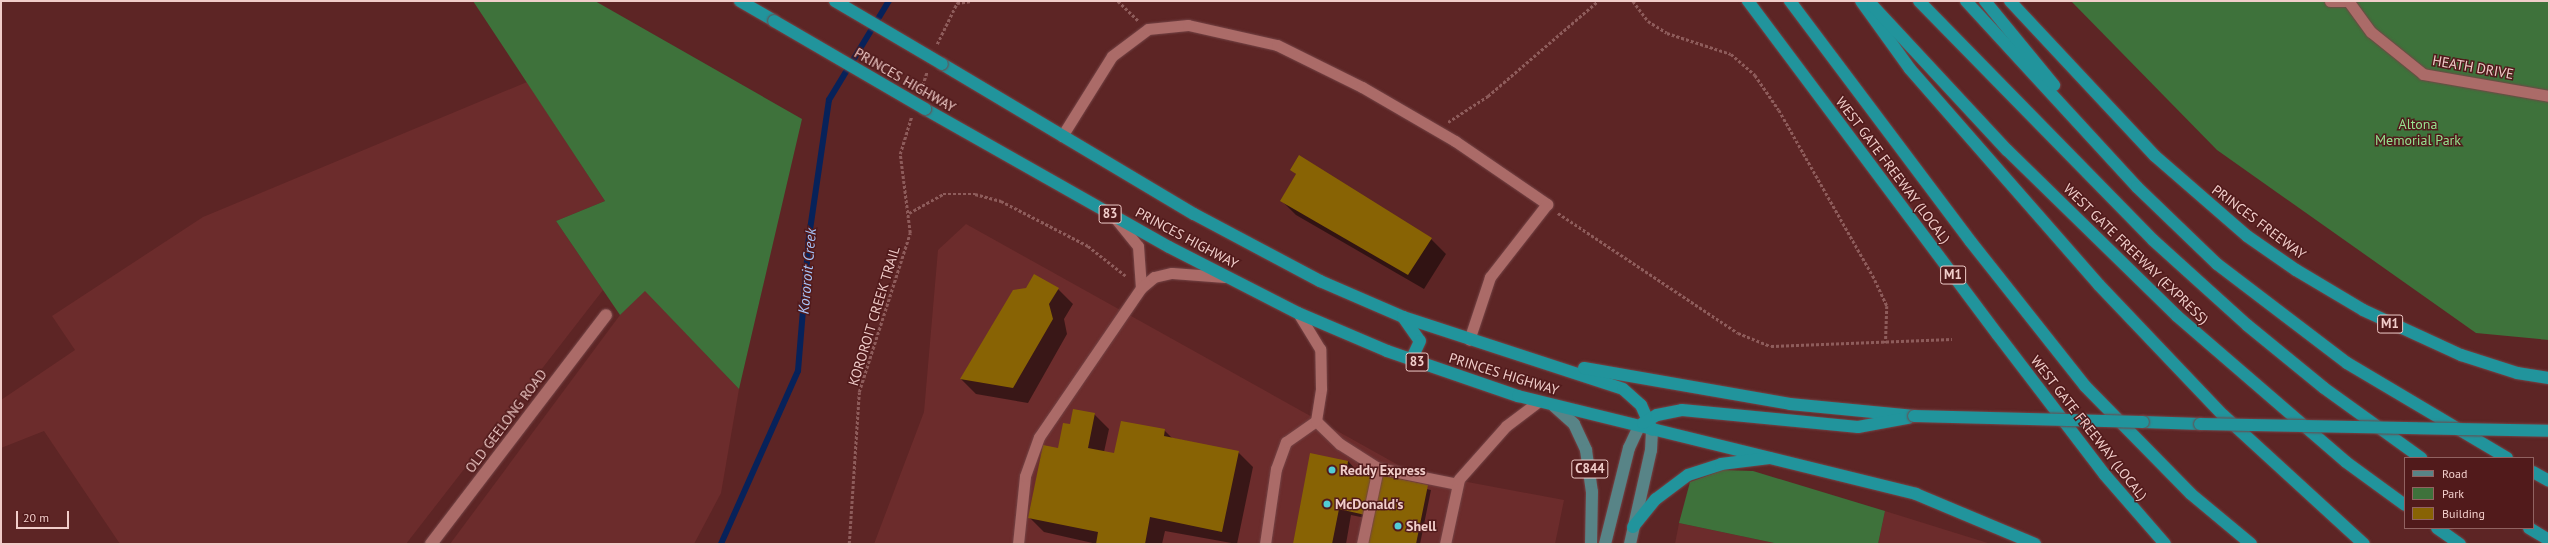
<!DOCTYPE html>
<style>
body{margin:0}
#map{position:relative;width:2550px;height:545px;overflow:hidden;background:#5d2525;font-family:"PT Sans",sans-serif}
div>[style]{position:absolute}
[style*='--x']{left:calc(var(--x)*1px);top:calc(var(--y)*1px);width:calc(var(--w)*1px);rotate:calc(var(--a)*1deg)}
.built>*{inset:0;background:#6c2c2c}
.green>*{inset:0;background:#3e723b}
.shadow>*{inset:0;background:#0007}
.stream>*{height:5.5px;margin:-2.75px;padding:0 2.75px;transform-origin:2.75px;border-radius:2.75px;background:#07225a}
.building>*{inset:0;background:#886304}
.path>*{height:2.5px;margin-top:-1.25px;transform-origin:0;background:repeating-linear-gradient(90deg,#8e5c5b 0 3px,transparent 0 5px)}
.roads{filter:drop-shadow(0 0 1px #744446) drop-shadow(0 0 1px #744446)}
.lane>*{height:11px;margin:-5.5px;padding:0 5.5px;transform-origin:5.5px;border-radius:5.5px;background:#ab6b68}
.street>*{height:12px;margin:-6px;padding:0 6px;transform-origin:6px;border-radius:6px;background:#ab6b68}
.primary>*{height:12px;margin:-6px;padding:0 6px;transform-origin:6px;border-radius:6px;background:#588487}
.highway>*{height:12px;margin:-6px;padding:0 6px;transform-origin:6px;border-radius:6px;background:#21949c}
.bridges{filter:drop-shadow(0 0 1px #744446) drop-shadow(0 0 1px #744446)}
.highway-bridge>*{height:12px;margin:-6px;padding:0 6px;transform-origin:6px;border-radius:6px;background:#21949c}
.dots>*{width:11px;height:11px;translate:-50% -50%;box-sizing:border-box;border:2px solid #511a1b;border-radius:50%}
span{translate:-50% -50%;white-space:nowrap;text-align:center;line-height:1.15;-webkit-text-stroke:3px #511a1b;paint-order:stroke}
.shield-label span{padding:1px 3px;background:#511a1b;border:1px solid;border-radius:3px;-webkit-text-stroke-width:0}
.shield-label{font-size:13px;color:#f1cdca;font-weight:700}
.street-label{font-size:14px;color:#f1cdca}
.park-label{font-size:14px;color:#96e390}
.poi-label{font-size:14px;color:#f1cdca;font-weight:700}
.left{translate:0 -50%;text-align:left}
.water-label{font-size:15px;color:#a7c4fa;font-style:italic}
.frame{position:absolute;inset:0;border:2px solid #f1cdca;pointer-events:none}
.legend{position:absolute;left:2404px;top:457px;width:130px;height:72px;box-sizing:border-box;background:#511a1b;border:1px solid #916261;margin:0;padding:5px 7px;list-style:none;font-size:12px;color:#f1cdca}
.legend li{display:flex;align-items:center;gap:8px;height:20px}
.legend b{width:20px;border:1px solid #916261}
.scale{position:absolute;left:16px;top:511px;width:53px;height:18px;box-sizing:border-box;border:2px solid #f1cdca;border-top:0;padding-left:5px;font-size:12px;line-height:14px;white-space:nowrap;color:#f1cdca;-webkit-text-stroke:3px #511a1b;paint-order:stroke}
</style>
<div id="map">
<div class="built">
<div style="clip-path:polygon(527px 82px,605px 201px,556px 221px,603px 290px,406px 544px,120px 544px,44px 431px,1px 448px,1px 400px,75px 350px,52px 316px,203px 217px)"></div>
<div style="clip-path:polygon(966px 224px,1409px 471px,1564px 500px,1555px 544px,874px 544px,924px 412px,938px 250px)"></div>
<div style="clip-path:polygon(645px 290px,739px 389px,721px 493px,694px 544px,450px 544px,620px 315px)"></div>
<div style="clip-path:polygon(1885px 511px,1991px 544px,1878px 544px)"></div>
<div style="clip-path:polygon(1679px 523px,1779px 544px,1675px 544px)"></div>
</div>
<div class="green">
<div style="clip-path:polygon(473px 1px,595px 1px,802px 119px,739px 389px,645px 291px,620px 315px,556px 221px,605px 201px)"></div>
<div style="clip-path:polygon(2071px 1px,2549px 1px,2549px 340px,2476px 333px,2217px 150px)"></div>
<div style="clip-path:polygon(1723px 470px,1753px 471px,1885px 511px,1878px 544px,1779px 544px,1679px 523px,1690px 482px)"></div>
</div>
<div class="shadow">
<div style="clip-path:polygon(1291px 169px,1431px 239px,1446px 254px,1424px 289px,1296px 215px,1281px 200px,1297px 175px)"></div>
<div style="clip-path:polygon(1058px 289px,1073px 304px,1064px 319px,1067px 334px,1028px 403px,976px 394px,961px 379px)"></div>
<div style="clip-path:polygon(1094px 414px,1109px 429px,1104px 452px,1115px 455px,1164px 430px,1172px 438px,1238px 452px,1253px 467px,1237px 544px,1165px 531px,1162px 544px,1097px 544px,1044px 532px,1029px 517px,1070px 426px)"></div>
<div style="clip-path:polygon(1348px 461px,1358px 472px,1431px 490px,1420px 544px,1369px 544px,1375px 520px,1351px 515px,1346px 544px,1294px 544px)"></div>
</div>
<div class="stream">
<div style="--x:721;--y:544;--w:189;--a:-66"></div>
<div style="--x:798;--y:371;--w:134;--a:-85.3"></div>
<div style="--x:809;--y:237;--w:138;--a:-81.7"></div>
<div style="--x:829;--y:100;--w:116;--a:-58.8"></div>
</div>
<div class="building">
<div style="clip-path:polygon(1299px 155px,1432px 238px,1408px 275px,1280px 201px,1296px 174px,1290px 170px)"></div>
<div style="clip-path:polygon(1034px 274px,1059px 288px,1049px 304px,1053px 319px,1013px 388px,960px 379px,1013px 290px,1026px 288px)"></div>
<div style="clip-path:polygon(1073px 409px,1095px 413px,1088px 448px,1114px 453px,1121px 421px,1165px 429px,1164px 436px,1239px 451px,1222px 532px,1150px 517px,1145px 544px,1096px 544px,1098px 532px,1028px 518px,1043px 445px,1058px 448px,1063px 423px,1070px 424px)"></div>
<div style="clip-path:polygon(1310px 453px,1348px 461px,1347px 468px,1428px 485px,1416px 544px,1368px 544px,1374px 517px,1339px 509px,1332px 544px,1293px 544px)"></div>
</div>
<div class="path">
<div style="--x:1118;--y:1;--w:28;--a:44"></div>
<div style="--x:1633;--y:1;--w:25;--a:53"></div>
<div style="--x:1648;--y:21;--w:22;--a:32"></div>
<div style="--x:1667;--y:33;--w:67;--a:18.2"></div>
<div style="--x:1731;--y:54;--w:32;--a:41"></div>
<div style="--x:1755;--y:75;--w:42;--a:55.6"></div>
<div style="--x:1779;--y:110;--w:195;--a:60.5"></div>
<div style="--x:1875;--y:280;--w:29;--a:65"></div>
<div style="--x:1887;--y:306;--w:37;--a:92"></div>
<div style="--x:937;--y:44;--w:46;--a:-64"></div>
<div style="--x:957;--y:3;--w:15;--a:-8"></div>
<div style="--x:921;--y:90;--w:19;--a:-72"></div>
<div style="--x:1448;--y:122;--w:48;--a:-33"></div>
<div style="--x:1488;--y:96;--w:145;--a:-40.8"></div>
<div style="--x:909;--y:213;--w:39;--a:-29"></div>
<div style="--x:943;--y:194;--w:32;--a:0"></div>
<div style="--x:975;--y:194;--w:27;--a:15"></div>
<div style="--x:1001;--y:201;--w:98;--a:27.3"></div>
<div style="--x:1088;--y:246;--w:48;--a:38.3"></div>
<div style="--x:1558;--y:213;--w:216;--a:33.7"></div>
<div style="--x:1738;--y:333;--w:35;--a:22"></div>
<div style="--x:1771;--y:346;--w:181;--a:-2.2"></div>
<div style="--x:849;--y:544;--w:152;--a:-86.2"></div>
<div style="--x:859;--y:392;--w:167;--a:-72.2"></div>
<div style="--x:910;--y:233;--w:80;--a:-97.2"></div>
<div style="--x:900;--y:154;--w:39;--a:-73"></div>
</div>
<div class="roads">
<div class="lane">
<div style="--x:2330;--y:1;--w:20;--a:0"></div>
<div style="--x:2349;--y:2;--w:37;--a:54"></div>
<div style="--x:2371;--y:32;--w:67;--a:38.9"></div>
<div style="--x:2423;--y:74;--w:128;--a:9.9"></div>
<div style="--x:1062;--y:136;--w:94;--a:-58"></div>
<div style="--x:1112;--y:56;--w:45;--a:-36.9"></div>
<div style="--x:1148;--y:29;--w:40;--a:-5.7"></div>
<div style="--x:1188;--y:25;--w:91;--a:12.7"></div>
<div style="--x:1277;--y:45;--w:95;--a:26.3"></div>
<div style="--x:1362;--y:87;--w:108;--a:30.1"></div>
<div style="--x:1455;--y:141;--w:112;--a:34.4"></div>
<div style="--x:1547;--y:204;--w:93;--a:128"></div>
<div style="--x:1490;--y:277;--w:66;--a:108.4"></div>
<div style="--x:1116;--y:219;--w:35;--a:51"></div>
<div style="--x:1138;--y:246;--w:42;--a:85.9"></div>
<div style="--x:1316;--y:421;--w:33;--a:44"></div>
<div style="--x:1340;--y:444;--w:45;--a:32.3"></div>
<div style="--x:1378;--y:468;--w:81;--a:11.4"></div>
<div style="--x:1018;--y:544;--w:68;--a:-84.1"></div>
<div style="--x:1025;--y:476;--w:41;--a:-70.3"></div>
<div style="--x:1039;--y:437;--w:181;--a:-55.6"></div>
<div style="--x:1141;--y:288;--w:17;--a:-40"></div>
<div style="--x:1154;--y:277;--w:18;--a:-13"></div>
<div style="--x:1172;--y:273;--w:53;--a:4.3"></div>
<div style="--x:1265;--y:544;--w:76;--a:-81.7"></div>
<div style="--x:1276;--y:469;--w:29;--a:-70"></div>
<div style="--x:1286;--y:442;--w:37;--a:-35"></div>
<div style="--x:1316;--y:421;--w:33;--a:-81"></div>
<div style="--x:1321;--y:388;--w:39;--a:-91"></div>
<div style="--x:1320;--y:349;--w:42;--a:-121.4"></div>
<div style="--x:1362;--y:544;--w:78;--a:-78.1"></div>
<div style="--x:1445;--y:544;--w:66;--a:-77.8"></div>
<div style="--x:1459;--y:479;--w:71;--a:-48.4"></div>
<div style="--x:1506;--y:426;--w:40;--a:-37"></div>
</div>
<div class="street">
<div style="--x:431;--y:544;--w:288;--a:-52.6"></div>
</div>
<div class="primary">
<div style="--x:1554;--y:406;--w:27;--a:42"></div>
<div style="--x:1574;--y:424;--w:29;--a:65"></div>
<div style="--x:1586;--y:450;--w:42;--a:81.9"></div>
<div style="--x:1592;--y:492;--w:52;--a:91.1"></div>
<div style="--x:1605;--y:544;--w:99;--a:-76"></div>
<div style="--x:1629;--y:448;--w:23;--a:-65"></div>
<div style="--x:1630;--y:544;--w:96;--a:-77.4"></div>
<div style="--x:1651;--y:450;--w:20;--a:-87"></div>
</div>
<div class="highway">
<div style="--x:740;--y:1;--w:39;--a:30"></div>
<div style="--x:1748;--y:1;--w:417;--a:53.2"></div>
<div style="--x:1998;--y:335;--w:176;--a:52.6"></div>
<div style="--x:2105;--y:475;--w:91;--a:49"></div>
<div style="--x:1790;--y:1;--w:301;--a:53.1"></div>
<div style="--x:1971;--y:242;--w:184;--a:51.6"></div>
<div style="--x:2085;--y:386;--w:151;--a:45.5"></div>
<div style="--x:2191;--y:494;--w:78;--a:39.8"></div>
<div style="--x:1861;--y:1;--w:84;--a:54.2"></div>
<div style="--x:1910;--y:69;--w:287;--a:48.8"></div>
<div style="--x:2099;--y:285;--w:180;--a:46.4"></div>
<div style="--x:2223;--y:415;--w:191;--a:42.5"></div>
<div style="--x:1919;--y:1;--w:334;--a:45.6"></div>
<div style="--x:2153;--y:240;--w:127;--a:42.1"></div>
<div style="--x:2247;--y:325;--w:99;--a:39.3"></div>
<div style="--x:2324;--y:388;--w:120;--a:35.8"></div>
<div style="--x:1966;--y:1;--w:253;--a:47.4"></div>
<div style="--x:2137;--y:187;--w:111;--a:43.9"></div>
<div style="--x:2217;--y:264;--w:163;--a:37.3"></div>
<div style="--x:2347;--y:363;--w:186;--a:30.7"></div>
<div style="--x:1985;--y:1;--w:109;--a:50.6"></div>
<div style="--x:2010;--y:1;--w:212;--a:46.9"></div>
<div style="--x:2155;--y:156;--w:122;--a:41"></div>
<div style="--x:2247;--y:236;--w:60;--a:34.8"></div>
<div style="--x:2296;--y:270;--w:78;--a:30.8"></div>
<div style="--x:2363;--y:310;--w:108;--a:24.7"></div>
<div style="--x:2461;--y:355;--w:59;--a:17.8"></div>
<div style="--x:2517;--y:373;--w:32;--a:9"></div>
<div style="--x:1873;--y:6;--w:197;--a:47.1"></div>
<div style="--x:2007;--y:150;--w:238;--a:44.3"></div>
<div style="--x:2177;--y:316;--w:223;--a:40.8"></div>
<div style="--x:2346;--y:462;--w:73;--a:36.1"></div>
<div style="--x:942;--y:64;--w:293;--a:30.8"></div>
<div style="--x:1194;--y:214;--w:143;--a:28"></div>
<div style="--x:1320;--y:281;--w:90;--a:23.4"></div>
<div style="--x:1403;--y:317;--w:231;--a:18.1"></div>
<div style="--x:1623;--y:389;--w:24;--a:42"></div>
<div style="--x:1641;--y:405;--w:27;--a:66"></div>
<div style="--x:925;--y:109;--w:280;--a:29.5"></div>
<div style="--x:1169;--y:247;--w:145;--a:27.1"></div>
<div style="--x:1298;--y:313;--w:97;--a:23.1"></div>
<div style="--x:1387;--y:351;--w:139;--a:19"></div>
<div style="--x:1518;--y:396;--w:410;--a:13.8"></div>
<div style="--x:1916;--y:494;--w:129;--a:22.8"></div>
<div style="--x:1403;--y:317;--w:29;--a:55"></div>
<div style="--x:1420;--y:341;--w:21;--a:115"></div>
<div style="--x:1584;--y:368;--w:209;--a:9.9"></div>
<div style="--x:1790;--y:404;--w:125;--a:5.5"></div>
<div style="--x:2143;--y:422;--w:57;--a:2"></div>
<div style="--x:1643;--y:423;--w:16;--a:-30"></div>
<div style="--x:1657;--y:415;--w:25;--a:-11"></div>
<div style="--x:1682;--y:410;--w:177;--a:5.5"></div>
<div style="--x:1858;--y:427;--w:51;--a:-10.2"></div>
<div style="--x:2533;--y:472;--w:18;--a:29"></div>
<div style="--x:1633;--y:527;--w:36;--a:-51"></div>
<div style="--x:1656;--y:499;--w:40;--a:-37"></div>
<div style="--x:1688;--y:475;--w:35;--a:-18"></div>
<div style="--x:1721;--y:464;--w:49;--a:-7"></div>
<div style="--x:2437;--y:528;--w:28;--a:35"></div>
<div style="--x:2529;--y:528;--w:23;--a:31"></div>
</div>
</div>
<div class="bridges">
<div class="highway-bridge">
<div style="--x:835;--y:1;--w:124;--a:30.5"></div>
<div style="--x:774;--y:21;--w:175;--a:30.2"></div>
<div style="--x:1914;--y:416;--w:229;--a:1.5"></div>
<div style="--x:2200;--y:424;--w:349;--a:1.1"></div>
</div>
</div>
<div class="dots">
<div style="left:1332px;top:470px;background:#52ccd5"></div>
<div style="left:1327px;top:504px;background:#52ccd5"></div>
<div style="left:1398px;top:526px;background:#52ccd5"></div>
</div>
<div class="shield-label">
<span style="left:1110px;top:214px">83</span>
<span style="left:1953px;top:275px">M1</span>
<span style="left:2390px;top:324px">M1</span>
<span style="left:1417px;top:362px">83</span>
<span style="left:1590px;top:469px">C844</span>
</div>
<div class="street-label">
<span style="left:2473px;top:67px;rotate:10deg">HEATH DRIVE</span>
<span style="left:905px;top:80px;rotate:30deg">PRINCES HIGHWAY</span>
<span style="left:1893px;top:170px;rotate:53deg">WEST GATE FREEWAY (LOCAL)</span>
<span style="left:2259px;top:222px;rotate:37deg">PRINCES FREEWAY</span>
<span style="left:1187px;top:238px;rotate:28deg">PRINCES HIGHWAY</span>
<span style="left:2136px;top:254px;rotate:44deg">WEST GATE FREEWAY (EXPRESS)</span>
<span style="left:874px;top:316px;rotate:-73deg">KOROROIT CREEK TRAIL</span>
<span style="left:1504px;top:374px;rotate:17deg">PRINCES HIGHWAY</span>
<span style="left:506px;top:421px;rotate:-53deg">OLD GEELONG ROAD</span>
<span style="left:2089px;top:428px;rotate:52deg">WEST GATE FREEWAY (LOCAL)</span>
</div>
<div class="park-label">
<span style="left:2418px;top:132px">Altona<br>Memorial Park</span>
</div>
<div class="poi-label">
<span class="left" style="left:1340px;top:470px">Reddy Express</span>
<span class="left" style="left:1335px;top:504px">McDonald's</span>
<span class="left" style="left:1406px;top:526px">Shell</span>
</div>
<div class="water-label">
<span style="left:807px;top:271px;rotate:-85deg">Kororoit Creek</span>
</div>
<div class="frame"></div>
<ul class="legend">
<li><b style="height:5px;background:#588487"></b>Road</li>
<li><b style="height:11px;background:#3e723b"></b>Park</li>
<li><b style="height:11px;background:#886304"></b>Building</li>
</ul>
<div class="scale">20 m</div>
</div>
